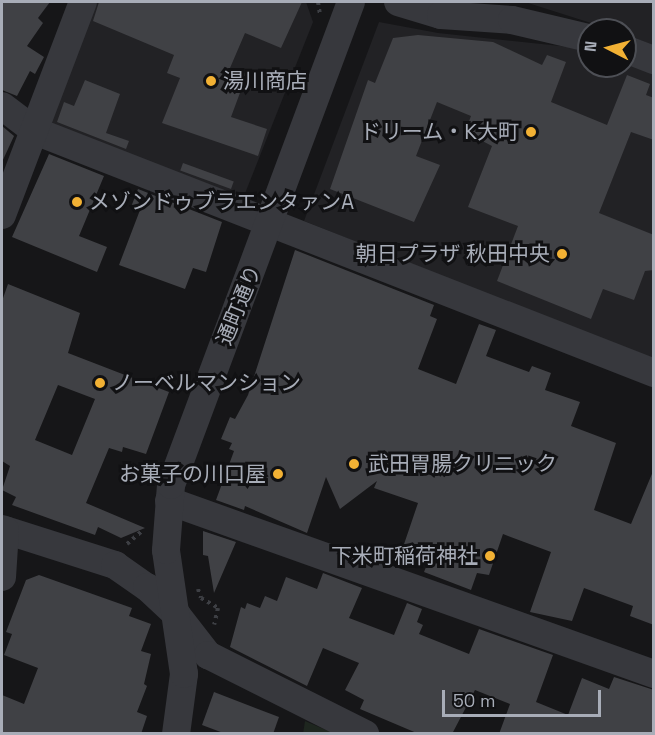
<!DOCTYPE html>
<meta charset="utf-8">
<style>
body{margin:0}
#map{position:relative;width:655px;height:735px;overflow:hidden;background:#161618;font-family:"Space Grotesk","Noto Sans JP",sans-serif}
div>[style]{position:absolute}
[style*='--x']{left:calc(var(--x)*1px);top:calc(var(--y)*1px);width:calc(var(--w)*1px);rotate:calc(var(--a)*1deg)}
.built>*{inset:0;background:#222225}
.green>*{inset:0;background:#1e261f}
.building>*{inset:0;background:#404145;transform-origin:0 0}
.path>*{height:4px;margin-top:-2px;transform-origin:0;background:repeating-linear-gradient(90deg,#3d3f44 0 3px,transparent 0 7.5px)}
.minor>*{height:28px;margin:-14px;padding:0 14px;transform-origin:14px;border-radius:14px;background:#37383d}
.dots>*{width:16px;height:16px;translate:-50% -50%;box-sizing:border-box;border:3px solid #111113;border-radius:50%}
span{translate:-50% -50%;white-space:nowrap;text-align:center;line-height:1.15;-webkit-text-stroke:6px #111113;paint-order:stroke}
.poi-label{font-size:21px;color:#a8adb8}
.left{translate:0 -50%;text-align:left}
.right{translate:-100% -50%;text-align:right}
.street-label{font-size:21px;color:#a8adb8}
.frame{position:absolute;inset:0;border:3px solid #a8adb8;pointer-events:none}
.north{position:absolute;left:577px;top:18px;width:60px;height:60px;box-sizing:border-box;background:#111113;border:2px solid #4d4f55;border-radius:50%;rotate:276deg;font-size:16px;font-weight:700;line-height:24px;text-align:center;color:#a8adb8}
.north::after{content:'';display:block;margin:auto;width:21px;height:27px;background:#f2b134;clip-path:polygon(50% 0,100% 100%,50% 72%,0 100%)}
.scale{position:absolute;left:442px;top:690px;width:159px;height:27px;box-sizing:border-box;border:3px solid #a8adb8;border-top:0;padding-left:8px;font-size:18px;line-height:21px;white-space:nowrap;color:#a8adb8;-webkit-text-stroke:4px #111113;paint-order:stroke}
</style>
<div id="map">
<div class="built">
<div style="clip-path:polygon(90px 2px,306px 2px,313px 22px,242px 201px,40px 129px)"></div>
<div style="clip-path:polygon(525px 2px,653px 2px,653px 45px,625px 34px,625px 30px,613px 30px)"></div>
<div style="clip-path:polygon(379px 22px,438px 33px,589px 49px,589px 66px,625px 66px,625px 57px,653px 68px,653px 360px,304px 221px)"></div>
</div>
<div class="green">
<div style="clip-path:polygon(305px 721px,333px 733px,303px 734px)"></div>
</div>
<div class="building">
<div style="clip-path:polygon(2px 2px,50px 2px,38px 18px,43px 23px,27px 46px,44px 57px,35px 74px,30px 71px,17px 96px,2px 90px)"></div>
<div style="clip-path:polygon(99px 2px,302px 2px,281px 48px,245px 33px,230px 68px,247px 74px,231px 117px,267px 129px,258px 156px,162px 123px,180px 78px,167px 73px,174px 55px,93px 21px)"></div>
<div style="clip-path:polygon(418px 35px,493px 42px,542px 65px,547px 55px,566px 62px,551px 102px,607px 125px,627px 75px,650px 84px,646px 95px,654px 98px,654px 140px,631px 132px,599px 213px,654px 235px,654px 270px,645px 271px,634px 300px,603px 289px,591px 319px,497px 281px,518px 226px,468px 207px,492px 146px,465px 132px,471px 116px,437px 102px,416px 156px,440px 165px,414px 222px,330px 189px,368px 80px,375px 83px,393px 38px)"></div>
<div style="clip-path:polygon(85px 80px,120px 94px,106px 133px,129px 141px,126px 149px,57px 122px,64px 102px,74px 106px)"></div>
<div style="clip-path:polygon(2px 126px,14px 136px,2px 162px)"></div>
<div style="clip-path:polygon(49px 154px,104px 176px,79px 236px,107px 247px,97px 272px,12px 237px)"></div>
<div style="left:183px;top:163px;width:54px;height:8px;rotate:20deg"></div>
<div style="clip-path:polygon(138px 189px,222px 222px,206px 272px,193px 268px,185px 289px,119px 265px,140px 210px,131px 207px)"></div>
<div style="clip-path:polygon(295px 250px,434px 305px,430px 316px,437px 319px,418px 369px,456px 384px,479px 324px,496px 330px,486px 356px,529px 372px,532px 366px,551px 373px,545px 390px,580px 402px,571px 426px,616px 443px,594px 510px,631px 524px,654px 469px,654px 625px,630px 616px,633px 606px,584px 588px,572px 621px,530px 612px,551px 552px,503px 534px,489px 575px,477px 573px,471px 590px,424px 572px,428px 562px,401px 553px,418px 503px,374px 488px,377px 481px,340px 509px,326px 477px,307px 533px,245px 506px,244px 510px,216px 500px,234px 451px,229px 449px,232px 443px,221px 439px,230px 417px,235px 419px,248px 395px)"></div>
<div style="clip-path:polygon(evenodd,8px 284px,80px 313px,68px 353px,169px 392px,146px 454px,123px 447px,122px 452px,109px 448px,86px 503px,145px 528px,121px 538px,98px 527px,95px 535px,12px 505px,16px 497px,2px 490px,10px 466px,2px 461px,2px 301px,8px 284px,58px 385px,95px 399px,72px 455px,35px 440px,58px 385px)"></div>
<div style="clip-path:polygon(203px 531px,236px 542px,214px 593px,208px 556px,203px 555px)"></div>
<div style="clip-path:polygon(323px 573px,362px 588px,349px 618px,394px 635px,407px 603px,422px 609px,417px 622px,423px 625px,419px 634px,469px 654px,479px 629px,553px 655px,536px 702px,568px 715px,582px 678px,609px 689px,614px 677px,654px 690px,654px 734px,499px 734px,510px 704px,475px 690px,452px 734px,419px 734px,360px 709px,364px 700px,345px 690px,359px 663px,323px 648px,307px 686px,230px 647px,241px 607px,245px 609px,247px 603px,260px 608px,265px 596px,277px 601px,286px 577px,317px 589px)"></div>
<div style="clip-path:polygon(39px 575px,132px 608px,129px 616px,151px 624px,141px 651px,151px 654px,144px 684px,147px 686px,137px 712px,147px 716px,141px 734px,2px 734px,2px 695px,24px 704px,38px 668px,4px 655px,12px 634px,6px 632px,26px 580px)"></div>
<div style="clip-path:polygon(214px 692px,279px 717px,273px 734px,226px 734px,202px 725px)"></div>
</div>
<div class="path">
<div style="--x:318;--y:2;--w:13;--a:81"></div>
<div style="--x:127;--y:544;--w:20;--a:-41"></div>
<div style="--x:198;--y:589;--w:9;--a:72"></div>
<div style="--x:201;--y:598;--w:20;--a:30"></div>
<div style="--x:218;--y:608;--w:17;--a:103"></div>
</div>
<div class="minor">
<div style="--x:398;--y:2;--w:45;--a:16.8"></div>
<div style="--x:441;--y:15;--w:71;--a:4"></div>
<div style="--x:512;--y:20;--w:79;--a:13.2"></div>
<div style="--x:625;--y:49;--w:31;--a:21"></div>
<div style="--x:2;--y:106;--w:41;--a:37.1"></div>
<div style="--x:35;--y:131;--w:665;--a:21.35"></div>
<div style="--x:2;--y:215;--w:228;--a:-69.2"></div>
<div style="--x:169;--y:501;--w:515;--a:19.63"></div>
<div style="--x:2;--y:529;--w:119;--a:17.7"></div>
<div style="--x:115;--y:565;--w:39;--a:35"></div>
<div style="--x:147;--y:587;--w:41;--a:43"></div>
<div style="--x:177;--y:615;--w:51;--a:52.2"></div>
<div style="--x:208;--y:655;--w:176;--a:26.7"></div>
<div style="--x:2;--y:577;--w:47;--a:-86.3"></div>
<div style="--x:176;--y:734;--w:61;--a:-82.4"></div>
<div style="--x:184;--y:674;--w:125;--a:-98.3"></div>
<div style="--x:166;--y:550;--w:65;--a:-85.6"></div>
<div style="--x:171;--y:485;--w:515;--a:-69.56"></div>
</div>
<div class="dots">
<div style="left:211px;top:81px;background:#f2b134"></div>
<div style="left:531px;top:132px;background:#f2b134"></div>
<div style="left:77px;top:202px;background:#f2b134"></div>
<div style="left:562px;top:254px;background:#f2b134"></div>
<div style="left:100px;top:383px;background:#f2b134"></div>
<div style="left:354px;top:464px;background:#f2b134"></div>
<div style="left:278px;top:474px;background:#f2b134"></div>
<div style="left:490px;top:556px;background:#f2b134"></div>
</div>
<div class="poi-label">
<span class="left" style="left:223px;top:81px">湯川商店</span>
<span class="right" style="left:519px;top:132px">ドリーム・K大町</span>
<span class="left" style="left:89px;top:202px">メゾンドゥブラエンタァンA</span>
<span class="right" style="left:550px;top:254px">朝日プラザ 秋田中央</span>
<span class="left" style="left:112px;top:383px">ノーベルマンション</span>
<span class="left" style="left:368px;top:464px">武田胃腸クリニック</span>
<span class="right" style="left:266px;top:474px">お菓子の川口屋</span>
<span class="right" style="left:478px;top:556px">下米町稲荷神社</span>
</div>
<div class="street-label">
<span style="left:239px;top:305px;rotate:-68deg">通町通り</span>
</div>
<div class="frame"></div>
<div class="north">N</div>
<div class="scale">50 m</div>
</div>
